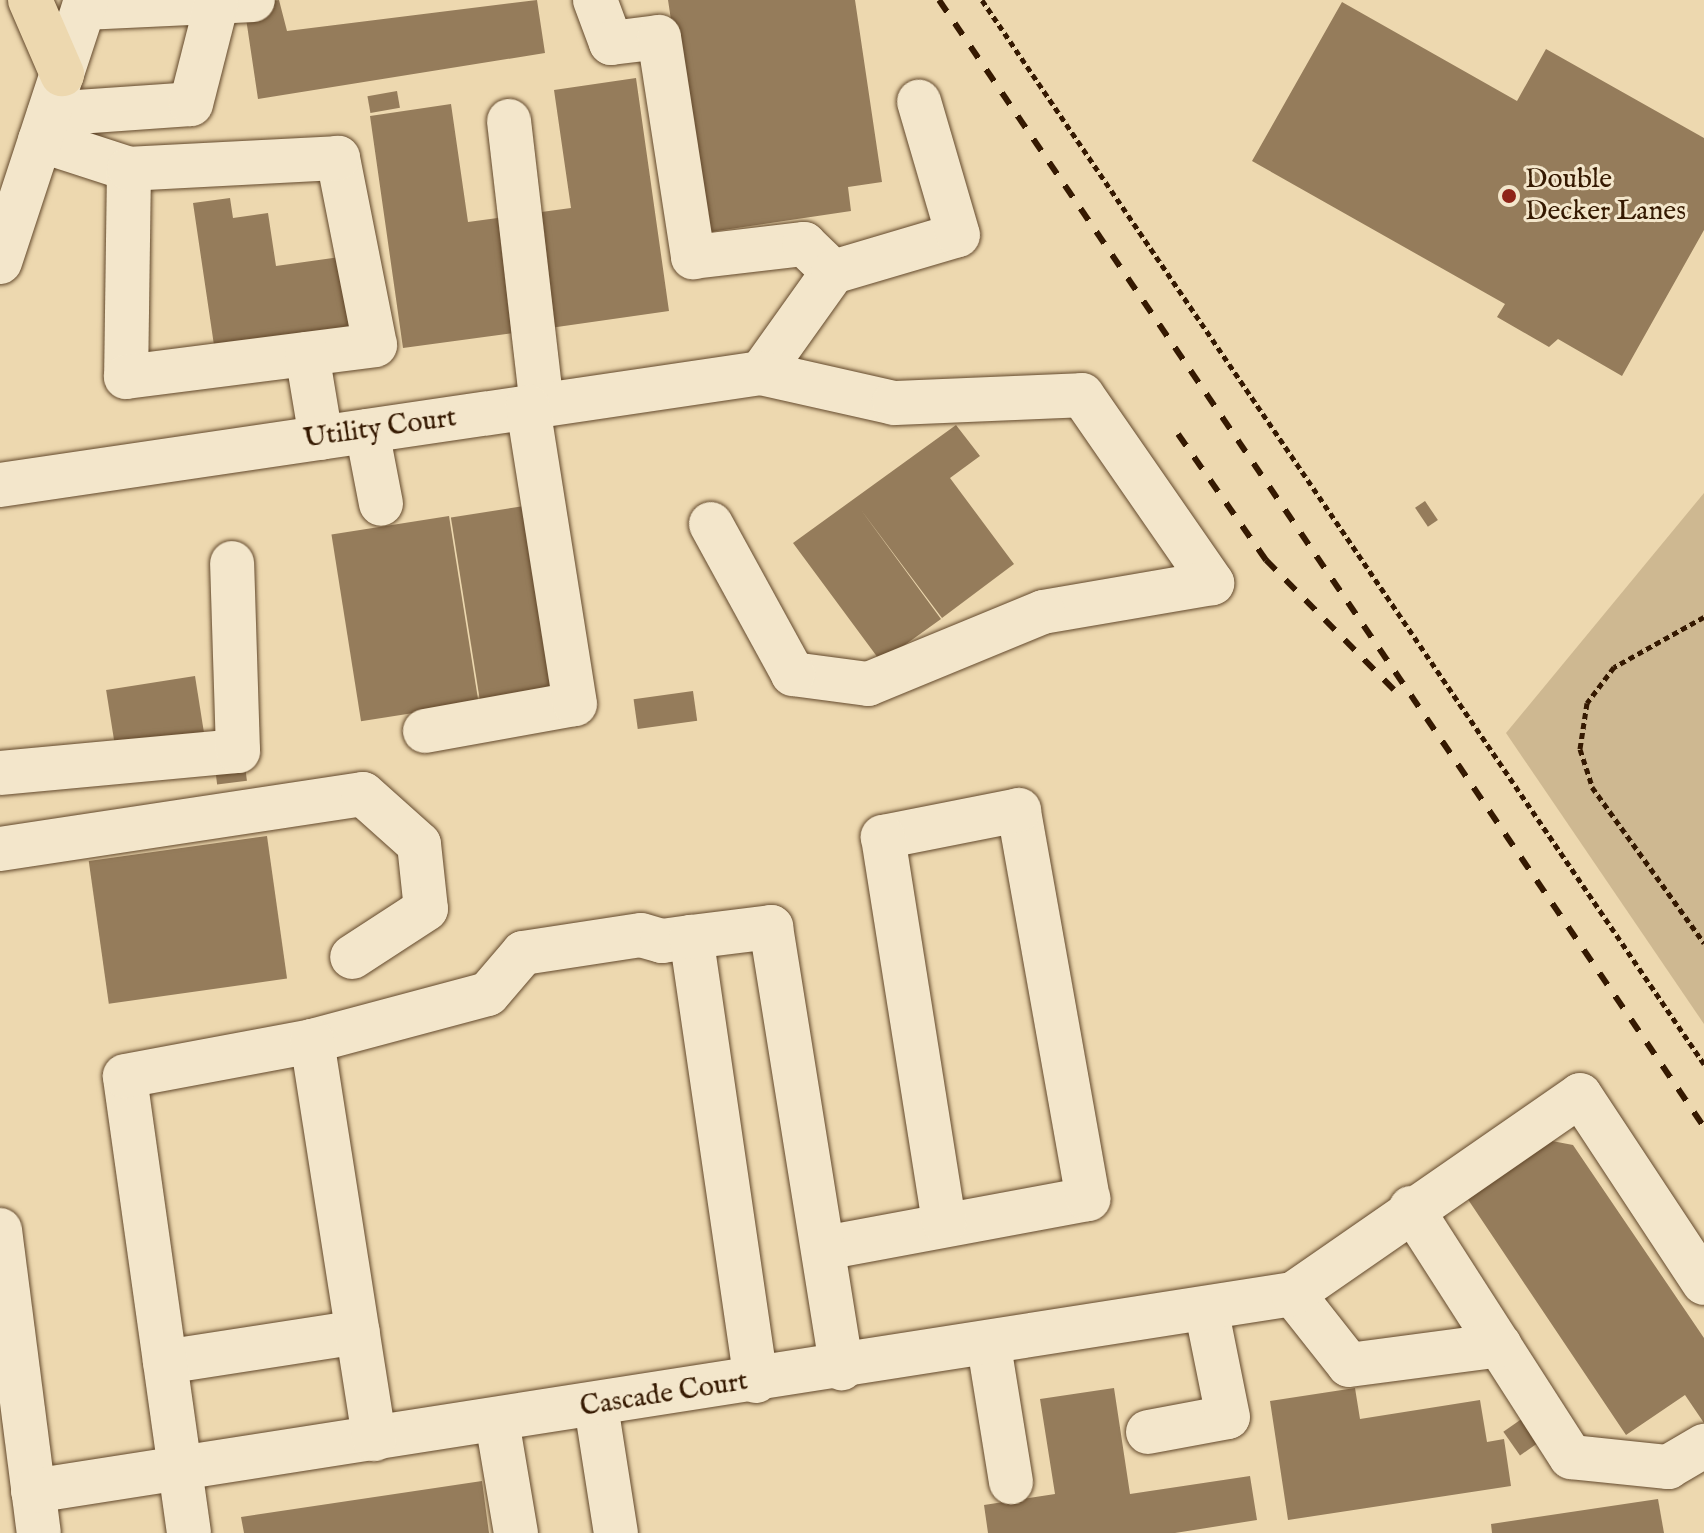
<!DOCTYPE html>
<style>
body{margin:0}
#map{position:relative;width:1704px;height:1533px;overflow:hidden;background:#edd8af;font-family:"IM FELL English",serif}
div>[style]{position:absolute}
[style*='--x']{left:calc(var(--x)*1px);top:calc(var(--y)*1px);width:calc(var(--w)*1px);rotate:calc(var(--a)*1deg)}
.green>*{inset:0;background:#ceb891}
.building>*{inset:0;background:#957c5b;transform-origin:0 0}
.path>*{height:5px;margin-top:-2.5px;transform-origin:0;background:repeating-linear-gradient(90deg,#351901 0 6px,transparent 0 10px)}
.roads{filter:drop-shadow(0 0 2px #63492c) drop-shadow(0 0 2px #63492c)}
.minor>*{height:44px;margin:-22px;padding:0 22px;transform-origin:22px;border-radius:22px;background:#f3e6cb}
.highway>*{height:44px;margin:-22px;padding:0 22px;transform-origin:22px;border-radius:22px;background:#edd8af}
.rail>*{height:6px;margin-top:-3px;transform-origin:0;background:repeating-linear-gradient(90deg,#351901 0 14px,transparent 0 28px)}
.dots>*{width:22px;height:22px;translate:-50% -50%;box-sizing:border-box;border:4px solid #f3e6cb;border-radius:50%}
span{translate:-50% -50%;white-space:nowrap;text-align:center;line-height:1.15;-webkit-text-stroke:6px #f3e6cb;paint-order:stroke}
.poi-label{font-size:28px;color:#351901}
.left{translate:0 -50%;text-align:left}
.street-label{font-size:28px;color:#351901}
</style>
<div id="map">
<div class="green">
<div style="clip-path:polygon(1704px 493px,1704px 1024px,1506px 733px)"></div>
</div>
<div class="building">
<div style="clip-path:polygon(279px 0,287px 31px,537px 0,545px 53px,258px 99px,244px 5px)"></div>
<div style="clip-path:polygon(668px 0,855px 0,882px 182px,848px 187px,851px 211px,703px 233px)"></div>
<div style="clip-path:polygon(1342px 2px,1517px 101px,1546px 49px,1704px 138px,1704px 230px,1622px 376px,1558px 339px,1549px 347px,1497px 317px,1505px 304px,1252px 161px)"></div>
<div style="clip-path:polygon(636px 78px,669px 311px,550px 328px,534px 213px,571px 208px,554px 90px)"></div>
<div style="left:397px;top:91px;width:17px;height:30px;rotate:80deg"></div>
<div style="clip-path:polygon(451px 104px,468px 222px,505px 217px,521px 332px,403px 348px,370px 116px)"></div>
<div style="clip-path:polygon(230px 198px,233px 218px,268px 213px,276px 266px,347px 256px,357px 331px,215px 352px,193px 203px)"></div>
<div style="clip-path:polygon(956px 425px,980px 456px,950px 478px,1014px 564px,942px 618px,861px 510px,941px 619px,881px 662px,793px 543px)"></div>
<div style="left:1425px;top:501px;width:23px;height:12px;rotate:56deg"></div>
<div style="left:524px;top:506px;width:188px;height:74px;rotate:81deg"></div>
<div style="left:449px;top:516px;width:189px;height:119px;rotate:81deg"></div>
<div style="left:195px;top:676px;width:61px;height:90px;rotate:81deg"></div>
<div style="left:693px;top:691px;width:30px;height:60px;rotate:82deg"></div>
<div style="left:244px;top:757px;width:24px;height:30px;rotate:83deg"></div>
<div style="left:267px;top:836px;width:144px;height:180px;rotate:82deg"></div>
<div style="clip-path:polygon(1552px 1141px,1573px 1145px,1704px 1338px,1704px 1423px,1685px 1395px,1626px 1435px,1467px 1198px)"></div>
<div style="clip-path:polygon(1114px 1388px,1130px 1494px,1250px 1476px,1257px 1520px,1175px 1533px,988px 1533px,984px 1505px,1055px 1494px,1040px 1399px)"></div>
<div style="clip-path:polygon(1355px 1388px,1360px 1419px,1480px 1400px,1487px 1442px,1504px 1439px,1511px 1486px,1288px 1520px,1270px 1401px)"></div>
<div style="left:1523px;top:1418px;width:29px;height:24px;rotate:55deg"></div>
<div style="clip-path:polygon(482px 1481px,489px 1533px,244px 1533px,241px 1517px)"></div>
<div style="clip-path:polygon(1658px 1499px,1664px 1533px,1492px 1533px,1491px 1524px)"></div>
</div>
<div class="path">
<div style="--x:982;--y:0;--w:1286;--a:55.84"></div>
<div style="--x:1704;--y:617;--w:103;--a:150.9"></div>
<div style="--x:1614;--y:667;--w:45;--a:126.9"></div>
<div style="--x:1587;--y:703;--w:47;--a:98.7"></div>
<div style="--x:1580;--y:749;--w:40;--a:72"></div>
<div style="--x:1592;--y:787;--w:192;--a:54.3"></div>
</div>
<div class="roads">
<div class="minor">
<div style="--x:595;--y:0;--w:46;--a:69.6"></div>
<div style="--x:611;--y:43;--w:48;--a:-7.1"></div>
<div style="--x:659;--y:37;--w:223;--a:81.2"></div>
<div style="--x:693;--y:257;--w:112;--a:-6.7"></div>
<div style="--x:804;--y:244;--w:40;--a:44"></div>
<div style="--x:833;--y:272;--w:124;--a:125.5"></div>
<div style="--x:84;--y:8;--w:169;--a:-2.7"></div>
<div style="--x:49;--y:114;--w:142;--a:-4"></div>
<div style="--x:191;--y:104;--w:101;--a:-75.7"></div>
<div style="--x:509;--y:121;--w:286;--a:83.4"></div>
<div style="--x:40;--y:140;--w:94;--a:18"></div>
<div style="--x:129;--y:169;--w:208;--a:90.8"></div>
<div style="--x:126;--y:377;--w:251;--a:-7.3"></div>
<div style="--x:375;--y:345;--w:191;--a:-101.2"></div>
<div style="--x:338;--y:158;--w:209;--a:177"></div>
<div style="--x:0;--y:262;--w:276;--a:-71.8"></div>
<div style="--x:833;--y:272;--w:130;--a:-16.5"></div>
<div style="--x:958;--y:235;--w:139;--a:-106.3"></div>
<div style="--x:307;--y:354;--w:85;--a:80.5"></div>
<div style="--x:367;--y:431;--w:74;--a:79.1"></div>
<div style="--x:0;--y:485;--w:769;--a:-8.37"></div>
<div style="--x:761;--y:373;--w:136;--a:12.7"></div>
<div style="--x:894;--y:403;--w:188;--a:-2.4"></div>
<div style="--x:1082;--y:395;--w:229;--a:55.3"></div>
<div style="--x:1212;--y:583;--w:171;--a:170.3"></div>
<div style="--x:1043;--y:612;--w:189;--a:157.6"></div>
<div style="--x:868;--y:684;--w:76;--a:-172.4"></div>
<div style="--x:793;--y:674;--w:171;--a:-118.7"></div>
<div style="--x:425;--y:731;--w:152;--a:-10.2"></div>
<div style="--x:575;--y:704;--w:301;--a:-99"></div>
<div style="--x:0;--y:773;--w:239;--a:-5.3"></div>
<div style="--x:238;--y:751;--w:188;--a:-91.8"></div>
<div style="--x:0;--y:849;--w:367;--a:-8.6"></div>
<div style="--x:363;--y:794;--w:75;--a:41.8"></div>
<div style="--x:419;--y:844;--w:65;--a:83.9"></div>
<div style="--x:426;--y:909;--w:88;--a:147"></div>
<div style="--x:312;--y:1041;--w:182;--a:-15"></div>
<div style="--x:488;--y:994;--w:54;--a:-49.5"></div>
<div style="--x:523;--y:953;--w:119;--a:-8.7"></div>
<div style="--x:641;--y:935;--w:22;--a:16"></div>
<div style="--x:662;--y:941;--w:29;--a:-8"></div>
<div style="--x:1411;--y:1208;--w:296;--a:57.3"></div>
<div style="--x:1571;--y:1457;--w:98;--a:5.9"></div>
<div style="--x:1668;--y:1467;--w:42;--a:-30.3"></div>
<div style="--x:0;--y:1230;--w:305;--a:82.7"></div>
<div style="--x:824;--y:1248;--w:269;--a:-10.5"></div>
<div style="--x:1088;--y:1199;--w:395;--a:-100.1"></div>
<div style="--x:1019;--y:810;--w:139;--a:168.8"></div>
<div style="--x:883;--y:837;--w:391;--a:81"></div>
<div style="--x:1293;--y:1294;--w:90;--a:51.7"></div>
<div style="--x:1349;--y:1365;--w:152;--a:-7.5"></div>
<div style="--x:989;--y:1346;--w:138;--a:80.8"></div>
<div style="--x:165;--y:1362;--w:195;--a:-8.8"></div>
<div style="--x:756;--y:1381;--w:449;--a:-98.3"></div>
<div style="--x:691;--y:937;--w:81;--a:-7.1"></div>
<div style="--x:771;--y:927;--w:447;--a:80.9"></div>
<div style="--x:596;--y:1406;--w:129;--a:81.1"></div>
<div style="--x:497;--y:1421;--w:114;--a:80.4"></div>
<div style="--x:1148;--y:1432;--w:81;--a:-10.6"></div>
<div style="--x:1228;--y:1417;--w:106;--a:-101.4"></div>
<div style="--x:33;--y:1491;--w:1275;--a:-8.89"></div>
<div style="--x:1293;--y:1294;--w:349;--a:-34.7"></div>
<div style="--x:1580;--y:1095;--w:225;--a:56.6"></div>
<div style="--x:189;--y:1533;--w:461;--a:-98"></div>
<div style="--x:125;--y:1076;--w:190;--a:-10.6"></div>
<div style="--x:312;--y:1041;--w:403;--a:81.1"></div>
</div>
<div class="highway">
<div style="--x:30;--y:0;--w:81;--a:66.6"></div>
</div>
</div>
<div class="rail">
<div style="--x:939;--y:0;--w:1362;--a:55.83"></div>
<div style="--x:1178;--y:434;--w:154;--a:55.1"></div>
<div style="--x:1266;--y:560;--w:182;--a:45.4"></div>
</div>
<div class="dots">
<div style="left:1509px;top:196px;background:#8f2418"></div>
</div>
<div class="poi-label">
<span class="left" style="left:1525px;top:196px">Double<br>Decker Lanes</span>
</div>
<div class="street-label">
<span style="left:380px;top:429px;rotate:-8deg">Utility Court</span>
<span style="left:664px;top:1395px;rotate:-9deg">Cascade Court</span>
</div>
</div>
